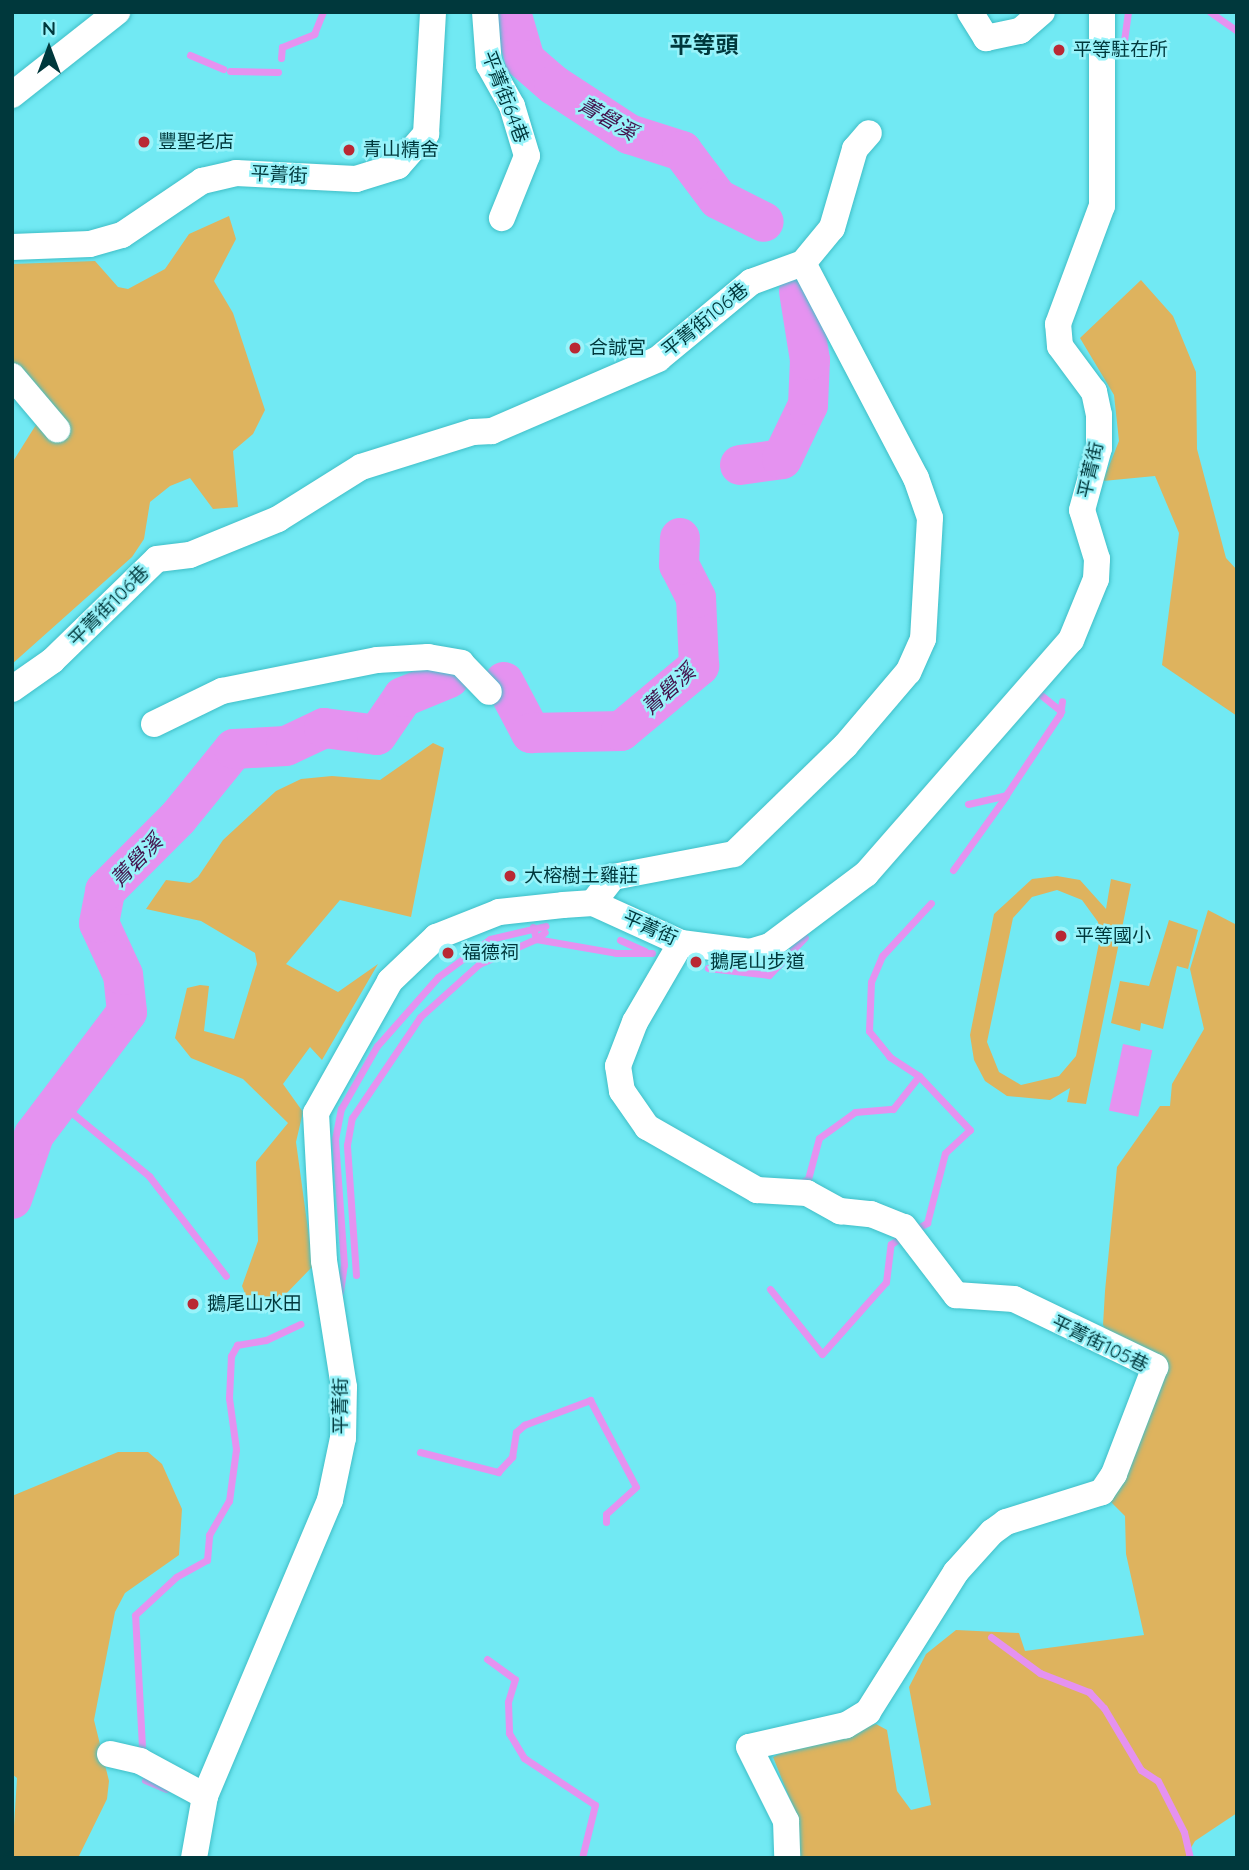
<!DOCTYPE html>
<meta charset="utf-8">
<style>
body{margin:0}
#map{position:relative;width:1249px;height:1870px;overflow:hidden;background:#71e9f3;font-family:Quicksand,"Noto Sans TC",sans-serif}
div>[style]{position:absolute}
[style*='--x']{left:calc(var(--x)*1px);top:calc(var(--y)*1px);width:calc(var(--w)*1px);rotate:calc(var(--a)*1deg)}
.green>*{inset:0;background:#deb35e}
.water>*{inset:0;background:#e592f0;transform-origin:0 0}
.stream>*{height:7px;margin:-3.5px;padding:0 3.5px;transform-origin:3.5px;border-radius:3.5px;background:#e592f0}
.river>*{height:40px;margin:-20px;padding:0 20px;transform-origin:20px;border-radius:20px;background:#e592f0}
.roads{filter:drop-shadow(0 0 2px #3fbec7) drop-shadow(0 0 2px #3fbec7)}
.minor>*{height:26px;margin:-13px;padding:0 13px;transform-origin:13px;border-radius:13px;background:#fff}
.dots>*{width:19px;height:19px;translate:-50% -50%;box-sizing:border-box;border:4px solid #98f3fa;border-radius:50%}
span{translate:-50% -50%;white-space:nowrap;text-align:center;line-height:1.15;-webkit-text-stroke:5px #98f3fa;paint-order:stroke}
.poi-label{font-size:19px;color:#00383c}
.left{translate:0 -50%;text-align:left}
.street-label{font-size:19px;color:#00383c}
.water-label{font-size:21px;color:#44114c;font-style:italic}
.quarter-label{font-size:23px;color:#00383c;font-weight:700}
.frame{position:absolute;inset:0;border:14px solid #00383c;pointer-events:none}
.north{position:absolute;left:14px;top:14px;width:70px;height:70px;-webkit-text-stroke:5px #98f3fa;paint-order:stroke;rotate:0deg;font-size:19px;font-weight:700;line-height:28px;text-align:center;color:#00383c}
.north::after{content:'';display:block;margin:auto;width:24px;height:32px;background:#00383c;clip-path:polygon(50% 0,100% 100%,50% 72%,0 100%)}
</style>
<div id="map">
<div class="green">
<div style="clip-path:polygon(229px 216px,236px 239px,214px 281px,233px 313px,265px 410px,253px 434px,233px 451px,238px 507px,213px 509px,190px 478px,170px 486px,150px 502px,144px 539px,132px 557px,12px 664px,12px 463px,39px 420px,12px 365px,12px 264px,95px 261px,118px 287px,128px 289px,165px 269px,189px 234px)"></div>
<div style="clip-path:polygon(1141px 280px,1173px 316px,1196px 372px,1197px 449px,1226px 558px,1237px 570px,1237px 716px,1162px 665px,1179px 533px,1155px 476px,1103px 481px,1119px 441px,1114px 395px,1080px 338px)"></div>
<div style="clip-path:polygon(433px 743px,444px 748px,411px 917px,340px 900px,286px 964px,338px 992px,378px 964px,322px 1060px,310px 1047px,283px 1084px,303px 1112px,296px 1142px,313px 1266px,281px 1299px,250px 1306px,242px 1286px,258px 1241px,256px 1162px,288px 1123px,243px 1079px,191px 1058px,175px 1038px,187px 988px,200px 985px,209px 986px,204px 1031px,234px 1039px,257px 964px,255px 953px,201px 921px,146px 909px,166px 880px,190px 883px,198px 877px,223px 840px,276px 791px,301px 779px,332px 776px,380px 780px)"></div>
<div style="clip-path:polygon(evenodd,1057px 876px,1080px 880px,1106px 909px,1111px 879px,1131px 884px,1086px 1104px,1067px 1102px,1070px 1088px,1050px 1100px,1007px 1096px,985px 1081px,974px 1060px,970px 1035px,994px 914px,1032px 879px,1057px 876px,1057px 890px,1082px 900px,1098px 922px,1100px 938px,1076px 1056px,1059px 1076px,1021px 1085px,999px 1072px,987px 1042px,1013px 918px,1032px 897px,1057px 890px)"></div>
<div style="clip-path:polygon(1208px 910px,1237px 925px,1237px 1813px,1195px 1841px,1185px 1858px,798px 1858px,791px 1802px,773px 1757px,781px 1753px,876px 1724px,887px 1730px,897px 1791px,911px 1810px,931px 1805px,909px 1687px,926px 1654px,956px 1630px,1019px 1633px,1025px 1651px,1144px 1635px,1126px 1554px,1125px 1516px,1111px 1502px,1157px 1377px,1110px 1337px,1103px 1325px,1105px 1291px,1117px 1167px,1160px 1106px,1170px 1106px,1172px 1084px,1204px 1029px,1190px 969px)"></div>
<div style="clip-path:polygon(1169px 920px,1198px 930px,1188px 969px,1177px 966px,1163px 1029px,1141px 1023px,1140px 1031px,1111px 1023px,1120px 981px,1149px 986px)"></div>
<div style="clip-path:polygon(118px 1452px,148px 1452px,162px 1464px,182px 1509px,179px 1555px,125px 1593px,115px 1612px,94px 1720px,109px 1781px,107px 1799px,78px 1858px,12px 1858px,17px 1778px,12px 1774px,12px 1496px)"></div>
</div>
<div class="water">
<div style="left:1123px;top:1044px;width:30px;height:68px;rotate:12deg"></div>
</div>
<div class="stream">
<div style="--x:1210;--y:12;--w:33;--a:35"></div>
<div style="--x:190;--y:55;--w:36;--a:23"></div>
<div style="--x:1122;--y:55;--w:43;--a:-82.1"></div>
<div style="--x:281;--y:58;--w:11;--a:-85"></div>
<div style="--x:282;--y:47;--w:35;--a:-22"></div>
<div style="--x:314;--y:34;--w:24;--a:-68"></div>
<div style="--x:230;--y:71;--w:48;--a:1.2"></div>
<div style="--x:1041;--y:695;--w:26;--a:39"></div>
<div style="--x:968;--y:804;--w:39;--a:-13"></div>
<div style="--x:1006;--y:795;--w:97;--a:-56.3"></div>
<div style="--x:1060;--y:714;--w:13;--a:-81"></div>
<div style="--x:953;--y:870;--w:91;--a:-54.4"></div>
<div style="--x:533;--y:927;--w:12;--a:76"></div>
<div style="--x:536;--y:939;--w:11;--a:-38"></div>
<div style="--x:620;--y:940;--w:27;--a:24"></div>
<div style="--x:708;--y:968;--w:61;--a:6.5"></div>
<div style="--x:769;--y:975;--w:52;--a:-46.5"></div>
<div style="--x:55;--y:1099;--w:122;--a:39.3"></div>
<div style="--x:149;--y:1176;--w:126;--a:52.4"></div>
<div style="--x:800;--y:1183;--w:9;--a:-27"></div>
<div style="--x:808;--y:1179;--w:42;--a:-75"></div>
<div style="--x:819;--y:1138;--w:44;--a:-35.8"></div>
<div style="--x:855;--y:1112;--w:38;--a:-5"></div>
<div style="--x:893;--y:1109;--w:42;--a:-51.8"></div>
<div style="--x:919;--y:1076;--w:35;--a:-147"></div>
<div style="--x:890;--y:1057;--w:33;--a:-129"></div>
<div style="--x:869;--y:1031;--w:49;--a:-87.7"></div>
<div style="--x:871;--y:982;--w:28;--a:-67"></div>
<div style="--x:882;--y:956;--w:72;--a:-47.2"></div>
<div style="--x:914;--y:1230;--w:15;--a:-28"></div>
<div style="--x:927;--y:1223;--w:72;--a:-75.6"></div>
<div style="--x:945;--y:1153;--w:34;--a:-43"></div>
<div style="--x:970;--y:1130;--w:74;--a:-133.4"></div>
<div style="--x:356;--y:1275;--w:130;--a:-94"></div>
<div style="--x:347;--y:1145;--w:27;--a:-80"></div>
<div style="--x:352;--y:1118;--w:122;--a:-56"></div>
<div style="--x:420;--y:1017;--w:79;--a:-41.9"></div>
<div style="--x:479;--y:964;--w:62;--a:-23.7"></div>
<div style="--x:536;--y:939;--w:81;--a:9.9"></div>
<div style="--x:616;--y:953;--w:36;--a:0"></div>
<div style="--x:770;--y:1289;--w:83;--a:51.3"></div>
<div style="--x:822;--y:1354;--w:96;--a:-48.4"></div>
<div style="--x:886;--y:1282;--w:38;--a:-83"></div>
<div style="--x:891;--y:1244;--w:15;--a:-32"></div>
<div style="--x:340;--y:1292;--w:27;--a:-82"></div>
<div style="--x:344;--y:1265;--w:126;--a:-94.1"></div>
<div style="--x:335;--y:1139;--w:31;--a:-79"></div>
<div style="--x:341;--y:1109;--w:73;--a:-60.3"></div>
<div style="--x:377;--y:1046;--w:92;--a:-48.5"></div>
<div style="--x:438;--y:977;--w:64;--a:-36.2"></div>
<div style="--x:490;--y:939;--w:57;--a:-13.3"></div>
<div style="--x:420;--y:1452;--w:81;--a:14.4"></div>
<div style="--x:498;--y:1472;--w:21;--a:-47"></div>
<div style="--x:512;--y:1457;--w:25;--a:-81"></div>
<div style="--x:516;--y:1432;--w:11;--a:-41"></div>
<div style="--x:524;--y:1425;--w:71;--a:-20.7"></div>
<div style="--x:590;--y:1400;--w:98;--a:62.1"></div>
<div style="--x:636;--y:1487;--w:40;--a:138"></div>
<div style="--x:606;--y:1514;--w:8;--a:90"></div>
<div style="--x:991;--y:1637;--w:61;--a:36.3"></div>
<div style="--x:1040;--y:1673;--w:53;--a:21.2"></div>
<div style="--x:1089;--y:1692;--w:22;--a:47"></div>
<div style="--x:1104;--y:1708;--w:72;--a:59.2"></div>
<div style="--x:1141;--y:1770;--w:20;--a:33"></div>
<div style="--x:1158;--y:1781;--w:57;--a:63"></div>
<div style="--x:1184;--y:1832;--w:27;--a:77"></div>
<div style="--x:487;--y:1659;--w:34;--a:36"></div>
<div style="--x:515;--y:1679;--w:24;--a:107"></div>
<div style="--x:508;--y:1702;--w:31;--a:88"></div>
<div style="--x:509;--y:1733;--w:29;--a:59"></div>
<div style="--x:524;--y:1758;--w:85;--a:33.5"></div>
<div style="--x:595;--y:1805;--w:55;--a:103.8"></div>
<div style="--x:142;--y:1747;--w:132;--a:-93"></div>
<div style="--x:135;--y:1615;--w:56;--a:-42.8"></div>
<div style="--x:176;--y:1577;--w:35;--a:-29"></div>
<div style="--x:207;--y:1560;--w:25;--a:-85"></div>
<div style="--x:209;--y:1535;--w:39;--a:-60"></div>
<div style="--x:229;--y:1501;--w:52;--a:-82.3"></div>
<div style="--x:236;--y:1449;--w:51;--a:-97.8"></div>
<div style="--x:229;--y:1398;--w:42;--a:-87.3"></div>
<div style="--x:231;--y:1356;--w:13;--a:-61"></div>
<div style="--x:237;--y:1345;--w:29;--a:-10"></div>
<div style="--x:266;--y:1340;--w:38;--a:-25"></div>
<div style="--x:145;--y:1780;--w:23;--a:23"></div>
</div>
<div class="river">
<div style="--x:511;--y:12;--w:50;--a:73.7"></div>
<div style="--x:525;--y:60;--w:38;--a:41"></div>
<div style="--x:554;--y:85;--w:90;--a:33.2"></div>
<div style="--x:629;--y:134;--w:56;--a:17.8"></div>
<div style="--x:682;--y:151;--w:60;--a:53.1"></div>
<div style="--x:718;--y:199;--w:51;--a:26.6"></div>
<div style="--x:740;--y:465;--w:42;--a:-8.1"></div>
<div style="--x:782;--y:459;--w:60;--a:-64.3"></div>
<div style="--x:808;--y:405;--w:45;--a:-87.5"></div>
<div style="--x:810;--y:360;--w:70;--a:-99.1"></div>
<div style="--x:504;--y:682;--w:58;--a:62.1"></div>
<div style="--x:531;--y:733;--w:90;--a:-1.3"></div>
<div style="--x:621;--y:731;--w:102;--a:-39.8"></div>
<div style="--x:699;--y:666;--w:68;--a:-92.5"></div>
<div style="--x:696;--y:598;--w:37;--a:-117"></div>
<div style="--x:679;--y:565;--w:27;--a:-88"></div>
<div style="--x:12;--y:1199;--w:68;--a:-71"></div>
<div style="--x:34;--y:1135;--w:154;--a:-52.9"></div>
<div style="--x:127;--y:1012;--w:37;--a:-96"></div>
<div style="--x:123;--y:975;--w:57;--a:-114.8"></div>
<div style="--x:99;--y:923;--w:33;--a:-79"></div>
<div style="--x:105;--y:891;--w:103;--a:-45"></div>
<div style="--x:178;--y:818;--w:89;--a:-50.9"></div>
<div style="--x:234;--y:749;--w:52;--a:-3.3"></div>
<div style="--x:286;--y:746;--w:42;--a:-25.3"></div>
<div style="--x:324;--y:728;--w:53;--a:7.5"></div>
<div style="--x:377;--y:735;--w:46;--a:-55.6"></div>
<div style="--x:403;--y:697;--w:50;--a:-22.4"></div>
</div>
<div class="roads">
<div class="minor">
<div style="--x:485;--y:12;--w:53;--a:85.7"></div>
<div style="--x:489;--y:65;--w:47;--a:60.7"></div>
<div style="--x:512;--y:106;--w:52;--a:73.3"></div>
<div style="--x:527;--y:156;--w:67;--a:112"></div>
<div style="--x:970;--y:12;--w:31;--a:58"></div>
<div style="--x:986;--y:38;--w:35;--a:-12"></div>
<div style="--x:1020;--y:31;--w:29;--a:-41"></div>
<div style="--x:12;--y:95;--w:134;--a:-38.3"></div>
<div style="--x:12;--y:247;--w:78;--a:-2.2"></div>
<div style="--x:90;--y:244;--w:33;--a:-16"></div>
<div style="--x:122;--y:235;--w:97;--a:-34"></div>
<div style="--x:202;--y:181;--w:35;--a:-13"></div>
<div style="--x:236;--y:173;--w:120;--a:2.9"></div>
<div style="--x:356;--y:179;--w:44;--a:-17.2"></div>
<div style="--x:398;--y:166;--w:43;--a:-48.8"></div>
<div style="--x:426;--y:134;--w:122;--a:-86.7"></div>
<div style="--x:803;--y:263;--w:45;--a:-50.4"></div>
<div style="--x:832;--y:228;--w:82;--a:-73.8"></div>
<div style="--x:855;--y:149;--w:21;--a:-49"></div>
<div style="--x:12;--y:376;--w:70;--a:49.7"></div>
<div style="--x:12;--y:689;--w:49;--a:-35"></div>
<div style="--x:52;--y:661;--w:146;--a:-44.2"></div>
<div style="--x:157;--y:559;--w:33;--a:-7"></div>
<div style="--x:190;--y:555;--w:95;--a:-22.2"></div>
<div style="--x:278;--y:519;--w:98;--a:-32.1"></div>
<div style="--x:361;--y:467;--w:117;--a:-17.4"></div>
<div style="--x:473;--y:432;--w:19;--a:-3"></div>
<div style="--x:492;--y:431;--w:181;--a:-23.4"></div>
<div style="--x:658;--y:359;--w:121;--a:-39.6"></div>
<div style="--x:751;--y:282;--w:55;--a:-20.1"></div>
<div style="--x:803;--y:263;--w:243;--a:62.3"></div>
<div style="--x:916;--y:478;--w:42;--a:70.7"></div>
<div style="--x:930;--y:518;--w:121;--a:93.3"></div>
<div style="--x:923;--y:639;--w:36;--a:114"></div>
<div style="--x:908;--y:672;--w:97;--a:130.4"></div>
<div style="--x:845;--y:746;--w:155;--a:135.8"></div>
<div style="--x:734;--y:854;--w:123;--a:169.2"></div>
<div style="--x:613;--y:877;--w:33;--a:128"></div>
<div style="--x:154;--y:724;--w:76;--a:-25.9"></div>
<div style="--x:222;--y:691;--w:158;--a:-11.3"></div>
<div style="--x:377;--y:660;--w:51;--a:-3.4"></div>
<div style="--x:428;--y:657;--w:34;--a:10"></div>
<div style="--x:461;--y:663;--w:40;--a:46"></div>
<div style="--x:681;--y:943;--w:91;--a:120.2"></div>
<div style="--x:635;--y:1022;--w:47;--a:111.1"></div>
<div style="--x:618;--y:1066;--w:25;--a:81"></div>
<div style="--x:622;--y:1091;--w:44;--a:55.2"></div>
<div style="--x:647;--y:1127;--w:127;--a:29.8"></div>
<div style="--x:757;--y:1190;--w:50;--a:3.4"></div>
<div style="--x:807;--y:1193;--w:38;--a:29"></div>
<div style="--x:840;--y:1211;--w:31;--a:6"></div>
<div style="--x:871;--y:1214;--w:35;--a:22"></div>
<div style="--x:904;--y:1227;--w:86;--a:52.6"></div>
<div style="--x:956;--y:1295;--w:58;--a:3.9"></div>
<div style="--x:1014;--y:1299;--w:157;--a:25.7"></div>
<div style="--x:1155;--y:1367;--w:115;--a:111"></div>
<div style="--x:1114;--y:1474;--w:22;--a:124"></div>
<div style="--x:1102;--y:1492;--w:101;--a:162.6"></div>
<div style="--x:1006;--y:1522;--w:17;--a:144"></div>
<div style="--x:992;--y:1532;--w:54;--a:132"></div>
<div style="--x:956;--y:1572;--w:165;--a:122.2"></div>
<div style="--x:868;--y:1712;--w:26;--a:149"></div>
<div style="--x:846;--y:1725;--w:99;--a:167.2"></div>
<div style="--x:749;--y:1747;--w:83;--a:63.4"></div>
<div style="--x:786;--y:1821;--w:37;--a:88"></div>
<div style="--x:110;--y:1754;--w:31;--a:13"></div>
<div style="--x:140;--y:1761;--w:74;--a:28.3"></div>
<div style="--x:194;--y:1858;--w:63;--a:-79.9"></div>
<div style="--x:205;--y:1796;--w:321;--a:-67.1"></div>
<div style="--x:330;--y:1500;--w:63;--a:-78.2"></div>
<div style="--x:343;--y:1438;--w:51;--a:-88.9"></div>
<div style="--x:344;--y:1387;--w:128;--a:-99"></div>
<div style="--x:324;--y:1261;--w:148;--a:-93.1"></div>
<div style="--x:316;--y:1113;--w:151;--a:-60.7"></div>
<div style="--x:390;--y:981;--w:64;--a:-43.7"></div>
<div style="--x:436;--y:937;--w:68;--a:-21.6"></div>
<div style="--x:499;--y:912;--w:64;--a:-6.2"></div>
<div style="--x:563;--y:905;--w:30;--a:-4"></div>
<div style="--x:593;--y:903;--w:97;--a:24.4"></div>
<div style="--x:681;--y:943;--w:70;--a:7.4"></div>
<div style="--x:750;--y:952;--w:21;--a:-17"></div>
<div style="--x:770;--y:946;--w:120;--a:-36.9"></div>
<div style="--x:866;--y:874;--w:311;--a:-48.8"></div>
<div style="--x:1071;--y:640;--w:66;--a:-67.7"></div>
<div style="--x:1096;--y:579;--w:20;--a:-87"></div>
<div style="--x:1097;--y:559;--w:51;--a:-107"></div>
<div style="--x:1082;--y:510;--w:64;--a:-74.7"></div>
<div style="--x:1099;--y:448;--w:33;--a:-90"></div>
<div style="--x:1099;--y:415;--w:24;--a:-102"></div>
<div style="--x:1094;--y:392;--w:57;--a:-126.5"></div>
<div style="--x:1060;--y:346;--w:22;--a:-95"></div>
<div style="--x:1058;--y:324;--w:126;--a:-69.6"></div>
<div style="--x:1102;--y:206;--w:194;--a:-90"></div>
</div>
</div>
<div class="dots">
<div style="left:1059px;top:50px;background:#b92834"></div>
<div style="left:144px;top:142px;background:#b92834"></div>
<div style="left:349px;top:150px;background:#b92834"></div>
<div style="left:575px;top:348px;background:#b92834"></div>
<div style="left:510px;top:876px;background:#b92834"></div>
<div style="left:1061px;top:936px;background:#b92834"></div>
<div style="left:448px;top:953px;background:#b92834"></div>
<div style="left:696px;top:962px;background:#b92834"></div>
<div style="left:193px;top:1304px;background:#b92834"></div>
</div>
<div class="poi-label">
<span class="left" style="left:1073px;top:50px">平等駐在所</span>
<span class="left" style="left:158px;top:142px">豐聖老店</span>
<span class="left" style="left:363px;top:150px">青山精舍</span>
<span class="left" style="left:589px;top:348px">合誠宮</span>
<span class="left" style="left:524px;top:876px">大榕樹土雞莊</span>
<span class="left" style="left:1075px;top:936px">平等國小</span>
<span class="left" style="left:462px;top:953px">福德祠</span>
<span class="left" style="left:710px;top:962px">鵝尾山步道</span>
<span class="left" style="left:207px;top:1304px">鵝尾山水田</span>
</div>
<div class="street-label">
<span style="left:505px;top:97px;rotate:69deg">平菁街64巷</span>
<span style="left:279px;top:175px;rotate:3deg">平菁街</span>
<span style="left:705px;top:320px;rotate:-39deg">平菁街106巷</span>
<span style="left:1091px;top:470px;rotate:-77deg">平菁街</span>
<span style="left:109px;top:606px;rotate:-45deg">平菁街106巷</span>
<span style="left:650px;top:928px;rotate:24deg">平菁街</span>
<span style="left:1100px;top:1344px;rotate:26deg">平菁街105巷</span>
<span style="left:341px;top:1406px;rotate:-90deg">平菁街</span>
</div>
<div class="water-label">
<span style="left:608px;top:118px;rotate:30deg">菁礐溪</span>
<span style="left:668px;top:689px;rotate:-42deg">菁礐溪</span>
<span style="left:136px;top:860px;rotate:-46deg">菁礐溪</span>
</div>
<div class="quarter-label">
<span style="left:704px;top:45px">平等頭</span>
</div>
<div class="frame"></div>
<div class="north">N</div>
</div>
